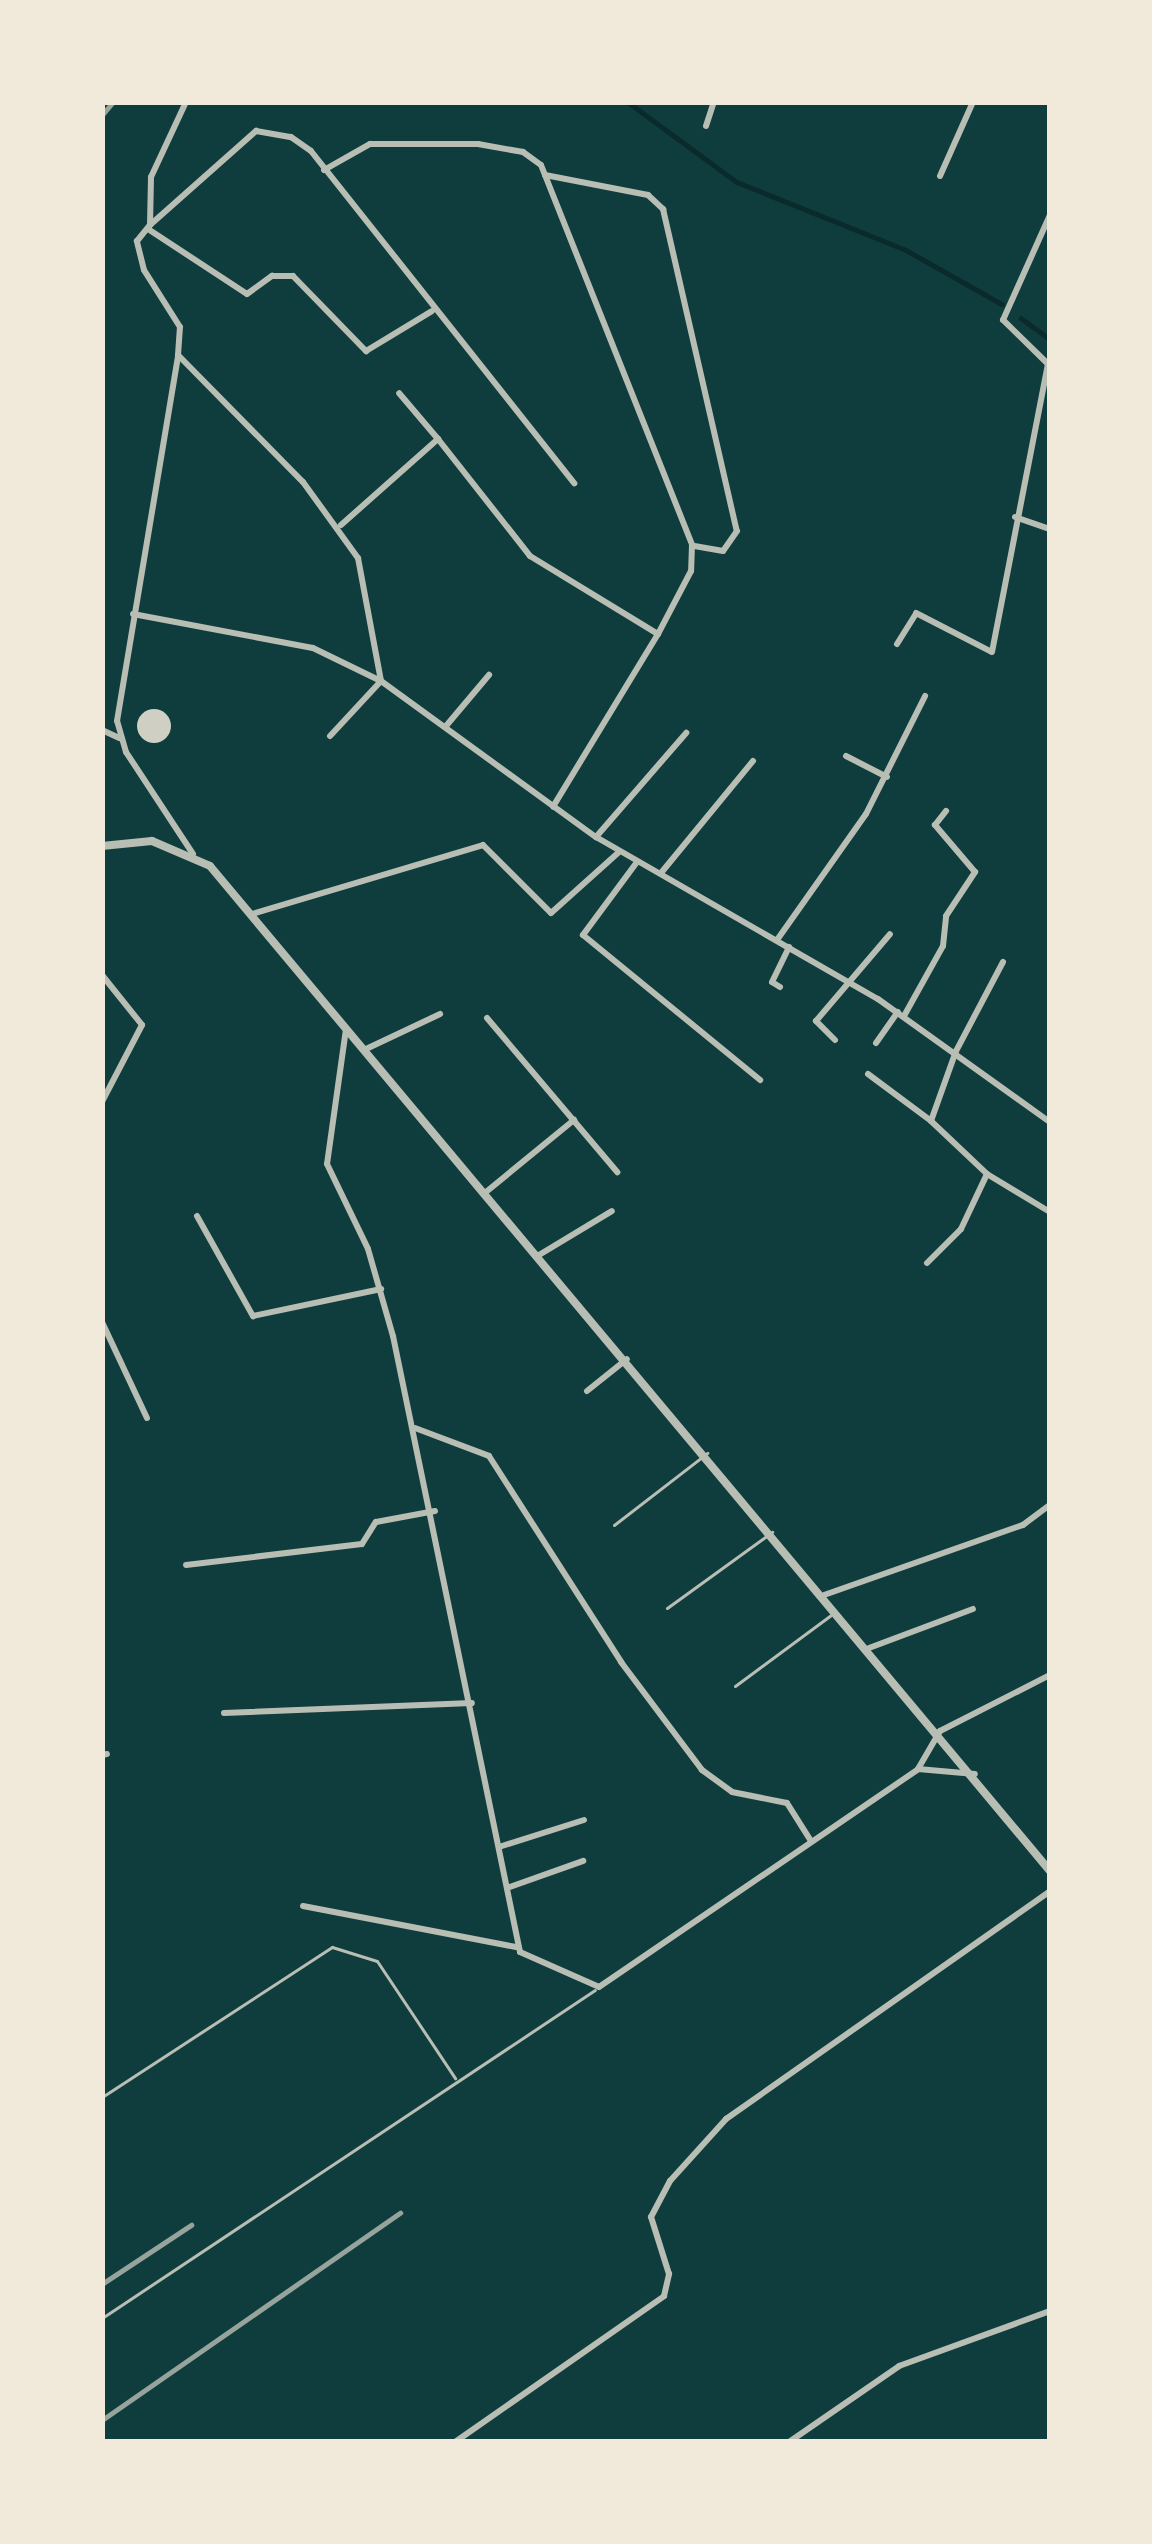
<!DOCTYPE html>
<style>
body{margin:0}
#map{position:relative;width:1152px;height:2544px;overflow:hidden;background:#0f3d3e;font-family:"Varela Round",sans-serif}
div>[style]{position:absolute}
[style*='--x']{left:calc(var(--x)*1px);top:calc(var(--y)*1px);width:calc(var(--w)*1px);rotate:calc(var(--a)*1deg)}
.stream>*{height:4.5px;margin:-2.25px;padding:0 2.25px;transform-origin:2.25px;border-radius:2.25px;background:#0a2a2b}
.building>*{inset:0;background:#cfcfc3}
.round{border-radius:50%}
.service>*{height:3px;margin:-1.5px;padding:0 1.5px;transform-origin:1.5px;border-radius:1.5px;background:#b8beb3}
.minor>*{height:6px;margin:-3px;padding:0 3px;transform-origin:3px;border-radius:3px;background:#b8beb3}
.tertiary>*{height:8px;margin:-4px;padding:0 4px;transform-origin:4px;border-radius:4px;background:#b8beb3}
.rail>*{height:4.5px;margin:-2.25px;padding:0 2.25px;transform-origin:2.25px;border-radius:2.25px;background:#97a49c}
span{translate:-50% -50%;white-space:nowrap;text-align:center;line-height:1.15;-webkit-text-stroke:10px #f1e9da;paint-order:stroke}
.frame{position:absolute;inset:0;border:105px solid #f1e9da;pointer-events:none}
</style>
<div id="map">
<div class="stream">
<div style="--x:628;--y:102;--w:135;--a:36.3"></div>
<div style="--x:737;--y:182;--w:182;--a:21.9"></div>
<div style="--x:906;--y:250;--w:110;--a:29.4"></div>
<div style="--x:1021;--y:318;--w:36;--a:36"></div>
</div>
<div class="building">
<div class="round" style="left:137px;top:709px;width:34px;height:34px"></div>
</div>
<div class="service">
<div style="--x:614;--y:1525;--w:118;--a:-37.7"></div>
<div style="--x:667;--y:1608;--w:130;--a:-35.9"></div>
<div style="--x:735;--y:1686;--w:119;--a:-36.5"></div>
<div style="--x:102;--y:2097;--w:275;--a:-33.1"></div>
<div style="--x:332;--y:1947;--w:47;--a:17.3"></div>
<div style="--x:377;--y:1961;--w:141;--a:56.3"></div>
<div style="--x:102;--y:2318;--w:592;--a:-33.64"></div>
</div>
<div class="minor">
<div style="--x:706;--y:126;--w:25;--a:-72"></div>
<div style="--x:324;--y:170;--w:53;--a:-29.5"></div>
<div style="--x:370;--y:144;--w:108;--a:0"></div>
<div style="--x:478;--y:144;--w:46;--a:10.1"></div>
<div style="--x:523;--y:152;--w:22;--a:36"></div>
<div style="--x:541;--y:165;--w:409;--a:68.3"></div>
<div style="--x:692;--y:545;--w:26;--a:92"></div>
<div style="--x:691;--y:571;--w:71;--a:117.6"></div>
<div style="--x:658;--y:634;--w:202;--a:121.3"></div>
<div style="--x:545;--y:175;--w:105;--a:11"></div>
<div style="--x:648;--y:195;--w:21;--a:43"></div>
<div style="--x:663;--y:209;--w:330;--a:77.1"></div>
<div style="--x:737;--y:531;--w:24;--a:125"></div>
<div style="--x:723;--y:551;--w:29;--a:-170"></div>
<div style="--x:940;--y:176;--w:81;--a:-66"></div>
<div style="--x:150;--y:225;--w:48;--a:-88.8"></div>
<div style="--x:151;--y:177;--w:83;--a:-65"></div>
<div style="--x:148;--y:229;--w:118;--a:33.3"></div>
<div style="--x:247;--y:294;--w:31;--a:-36"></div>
<div style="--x:272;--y:276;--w:21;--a:0"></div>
<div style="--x:293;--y:276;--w:105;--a:45.8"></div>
<div style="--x:366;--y:351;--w:77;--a:-31.2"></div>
<div style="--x:178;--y:355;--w:178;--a:45.5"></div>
<div style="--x:303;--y:482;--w:94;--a:54.1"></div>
<div style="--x:358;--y:558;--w:125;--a:79.4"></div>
<div style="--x:381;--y:681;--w:75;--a:132.8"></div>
<div style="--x:438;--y:439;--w:149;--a:51.8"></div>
<div style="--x:530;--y:556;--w:150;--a:31.4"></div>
<div style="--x:1015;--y:517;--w:37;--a:19"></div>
<div style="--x:341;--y:525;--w:130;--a:-41.6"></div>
<div style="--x:438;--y:439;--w:60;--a:-130.3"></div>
<div style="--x:133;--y:614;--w:183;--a:10.7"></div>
<div style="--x:313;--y:648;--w:76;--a:25.9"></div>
<div style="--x:381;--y:681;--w:266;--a:36"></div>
<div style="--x:596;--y:837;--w:325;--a:29.9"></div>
<div style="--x:878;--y:999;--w:211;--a:35.6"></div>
<div style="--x:897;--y:644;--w:36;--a:-58"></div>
<div style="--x:916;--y:613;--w:85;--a:27.2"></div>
<div style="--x:992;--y:652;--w:293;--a:-79"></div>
<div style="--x:1048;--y:364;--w:63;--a:-135.6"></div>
<div style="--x:1003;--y:320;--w:115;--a:-65.9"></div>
<div style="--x:446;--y:726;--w:67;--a:-49.9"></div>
<div style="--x:102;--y:730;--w:19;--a:25"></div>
<div style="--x:846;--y:756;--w:46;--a:27.1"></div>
<div style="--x:596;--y:837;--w:138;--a:-49.1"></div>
<div style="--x:193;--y:854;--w:122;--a:-123.3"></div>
<div style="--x:126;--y:752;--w:32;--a:-106"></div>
<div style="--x:117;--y:721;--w:371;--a:-80.5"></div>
<div style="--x:178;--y:355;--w:28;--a:-86"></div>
<div style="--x:180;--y:327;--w:67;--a:-122.3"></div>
<div style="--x:144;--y:270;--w:30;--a:-104"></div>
<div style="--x:137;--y:241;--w:21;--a:-51"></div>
<div style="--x:150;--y:225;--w:142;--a:-41.6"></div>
<div style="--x:256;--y:131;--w:36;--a:10"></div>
<div style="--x:291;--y:137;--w:24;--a:35"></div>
<div style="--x:311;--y:151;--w:424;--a:51.6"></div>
<div style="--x:637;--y:862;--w:91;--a:126.5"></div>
<div style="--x:583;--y:935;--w:229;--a:39.3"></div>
<div style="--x:661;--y:873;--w:145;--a:-50.6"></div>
<div style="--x:252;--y:914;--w:241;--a:-16.6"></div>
<div style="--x:483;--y:845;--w:96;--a:45"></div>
<div style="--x:551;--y:913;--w:91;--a:-41.9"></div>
<div style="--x:777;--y:940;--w:154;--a:-54.8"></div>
<div style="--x:866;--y:814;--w:132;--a:-63.4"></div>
<div style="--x:1003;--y:962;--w:101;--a:117.8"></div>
<div style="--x:956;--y:1051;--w:74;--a:109.7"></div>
<div style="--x:931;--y:1121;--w:77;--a:43.4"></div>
<div style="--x:987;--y:1174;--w:74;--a:31.1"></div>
<div style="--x:102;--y:975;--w:64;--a:51.3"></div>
<div style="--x:142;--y:1025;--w:87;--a:117.5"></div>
<div style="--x:780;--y:987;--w:9;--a:-148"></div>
<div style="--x:772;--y:982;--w:39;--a:-64"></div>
<div style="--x:904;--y:1016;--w:80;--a:-60.9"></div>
<div style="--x:943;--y:946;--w:30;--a:-84"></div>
<div style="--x:946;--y:916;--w:53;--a:-56.6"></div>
<div style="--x:975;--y:872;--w:62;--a:-130.4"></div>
<div style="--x:935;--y:825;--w:18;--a:-52"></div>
<div style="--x:487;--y:1018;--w:202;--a:49.8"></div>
<div style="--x:346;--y:1029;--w:136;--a:98"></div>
<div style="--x:327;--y:1164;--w:94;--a:64.2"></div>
<div style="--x:368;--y:1249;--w:91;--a:74"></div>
<div style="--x:393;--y:1336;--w:629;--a:78.35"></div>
<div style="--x:520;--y:1952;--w:86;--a:23.9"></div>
<div style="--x:599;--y:1987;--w:386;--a:-34.3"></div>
<div style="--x:918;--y:1769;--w:44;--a:-59.9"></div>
<div style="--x:940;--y:1731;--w:123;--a:-27"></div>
<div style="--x:835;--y:1040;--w:27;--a:-135"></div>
<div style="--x:816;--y:1021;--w:114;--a:-49.6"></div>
<div style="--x:876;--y:1043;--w:38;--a:-55"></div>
<div style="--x:366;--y:1049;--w:82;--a:-25.3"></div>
<div style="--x:868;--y:1074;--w:79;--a:36.7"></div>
<div style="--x:486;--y:1192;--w:114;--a:-39.3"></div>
<div style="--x:197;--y:1216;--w:115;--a:60.8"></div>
<div style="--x:253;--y:1316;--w:131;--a:-11.9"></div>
<div style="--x:539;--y:1255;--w:85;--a:-31.1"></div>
<div style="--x:927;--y:1263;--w:48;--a:-45"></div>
<div style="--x:961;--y:1229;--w:61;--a:-64.7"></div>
<div style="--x:102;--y:1322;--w:106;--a:64.9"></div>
<div style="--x:587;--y:1391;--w:51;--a:-38.7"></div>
<div style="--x:415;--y:1428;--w:79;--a:20.7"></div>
<div style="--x:489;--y:1456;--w:245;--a:57.3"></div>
<div style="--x:621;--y:1662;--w:135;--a:53.1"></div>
<div style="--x:702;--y:1770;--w:37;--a:36"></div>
<div style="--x:732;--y:1792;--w:56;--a:11.3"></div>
<div style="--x:787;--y:1803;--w:45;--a:57.7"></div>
<div style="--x:186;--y:1565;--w:177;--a:-6.8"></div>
<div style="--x:362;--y:1544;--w:26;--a:-58"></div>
<div style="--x:376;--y:1522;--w:60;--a:-10.6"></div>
<div style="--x:824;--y:1595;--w:211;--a:-19.4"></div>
<div style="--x:1023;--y:1525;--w:34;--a:-37"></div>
<div style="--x:869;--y:1648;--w:111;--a:-20.6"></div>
<div style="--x:224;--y:1713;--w:248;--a:-2.3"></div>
<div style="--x:102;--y:1755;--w:5;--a:-11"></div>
<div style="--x:918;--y:1769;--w:57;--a:5"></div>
<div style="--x:502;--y:1846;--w:86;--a:-17.6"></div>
<div style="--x:507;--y:1888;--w:81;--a:-19.6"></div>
<div style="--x:303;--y:1906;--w:217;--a:10.9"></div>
<div style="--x:455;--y:2442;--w:255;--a:-34.9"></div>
<div style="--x:664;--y:2296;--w:23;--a:-77"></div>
<div style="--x:669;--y:2274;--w:60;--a:-107.5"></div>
<div style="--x:651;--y:2217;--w:41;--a:-62.2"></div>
<div style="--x:670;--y:2181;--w:84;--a:-47.9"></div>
<div style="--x:726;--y:2119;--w:396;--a:-35.1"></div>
<div style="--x:789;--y:2442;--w:134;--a:-34.6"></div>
<div style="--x:899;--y:2366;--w:161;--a:-20"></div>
</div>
<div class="tertiary">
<div style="--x:102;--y:846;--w:50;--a:-5.7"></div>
<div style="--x:152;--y:841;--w:63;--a:23.3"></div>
<div style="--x:210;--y:866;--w:1310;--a:50.11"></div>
</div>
<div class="rail">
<div style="--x:102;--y:115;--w:17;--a:-50"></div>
<div style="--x:102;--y:2284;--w:107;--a:-33.5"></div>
<div style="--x:102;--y:2420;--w:363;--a:-34.8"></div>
</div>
<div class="frame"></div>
</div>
